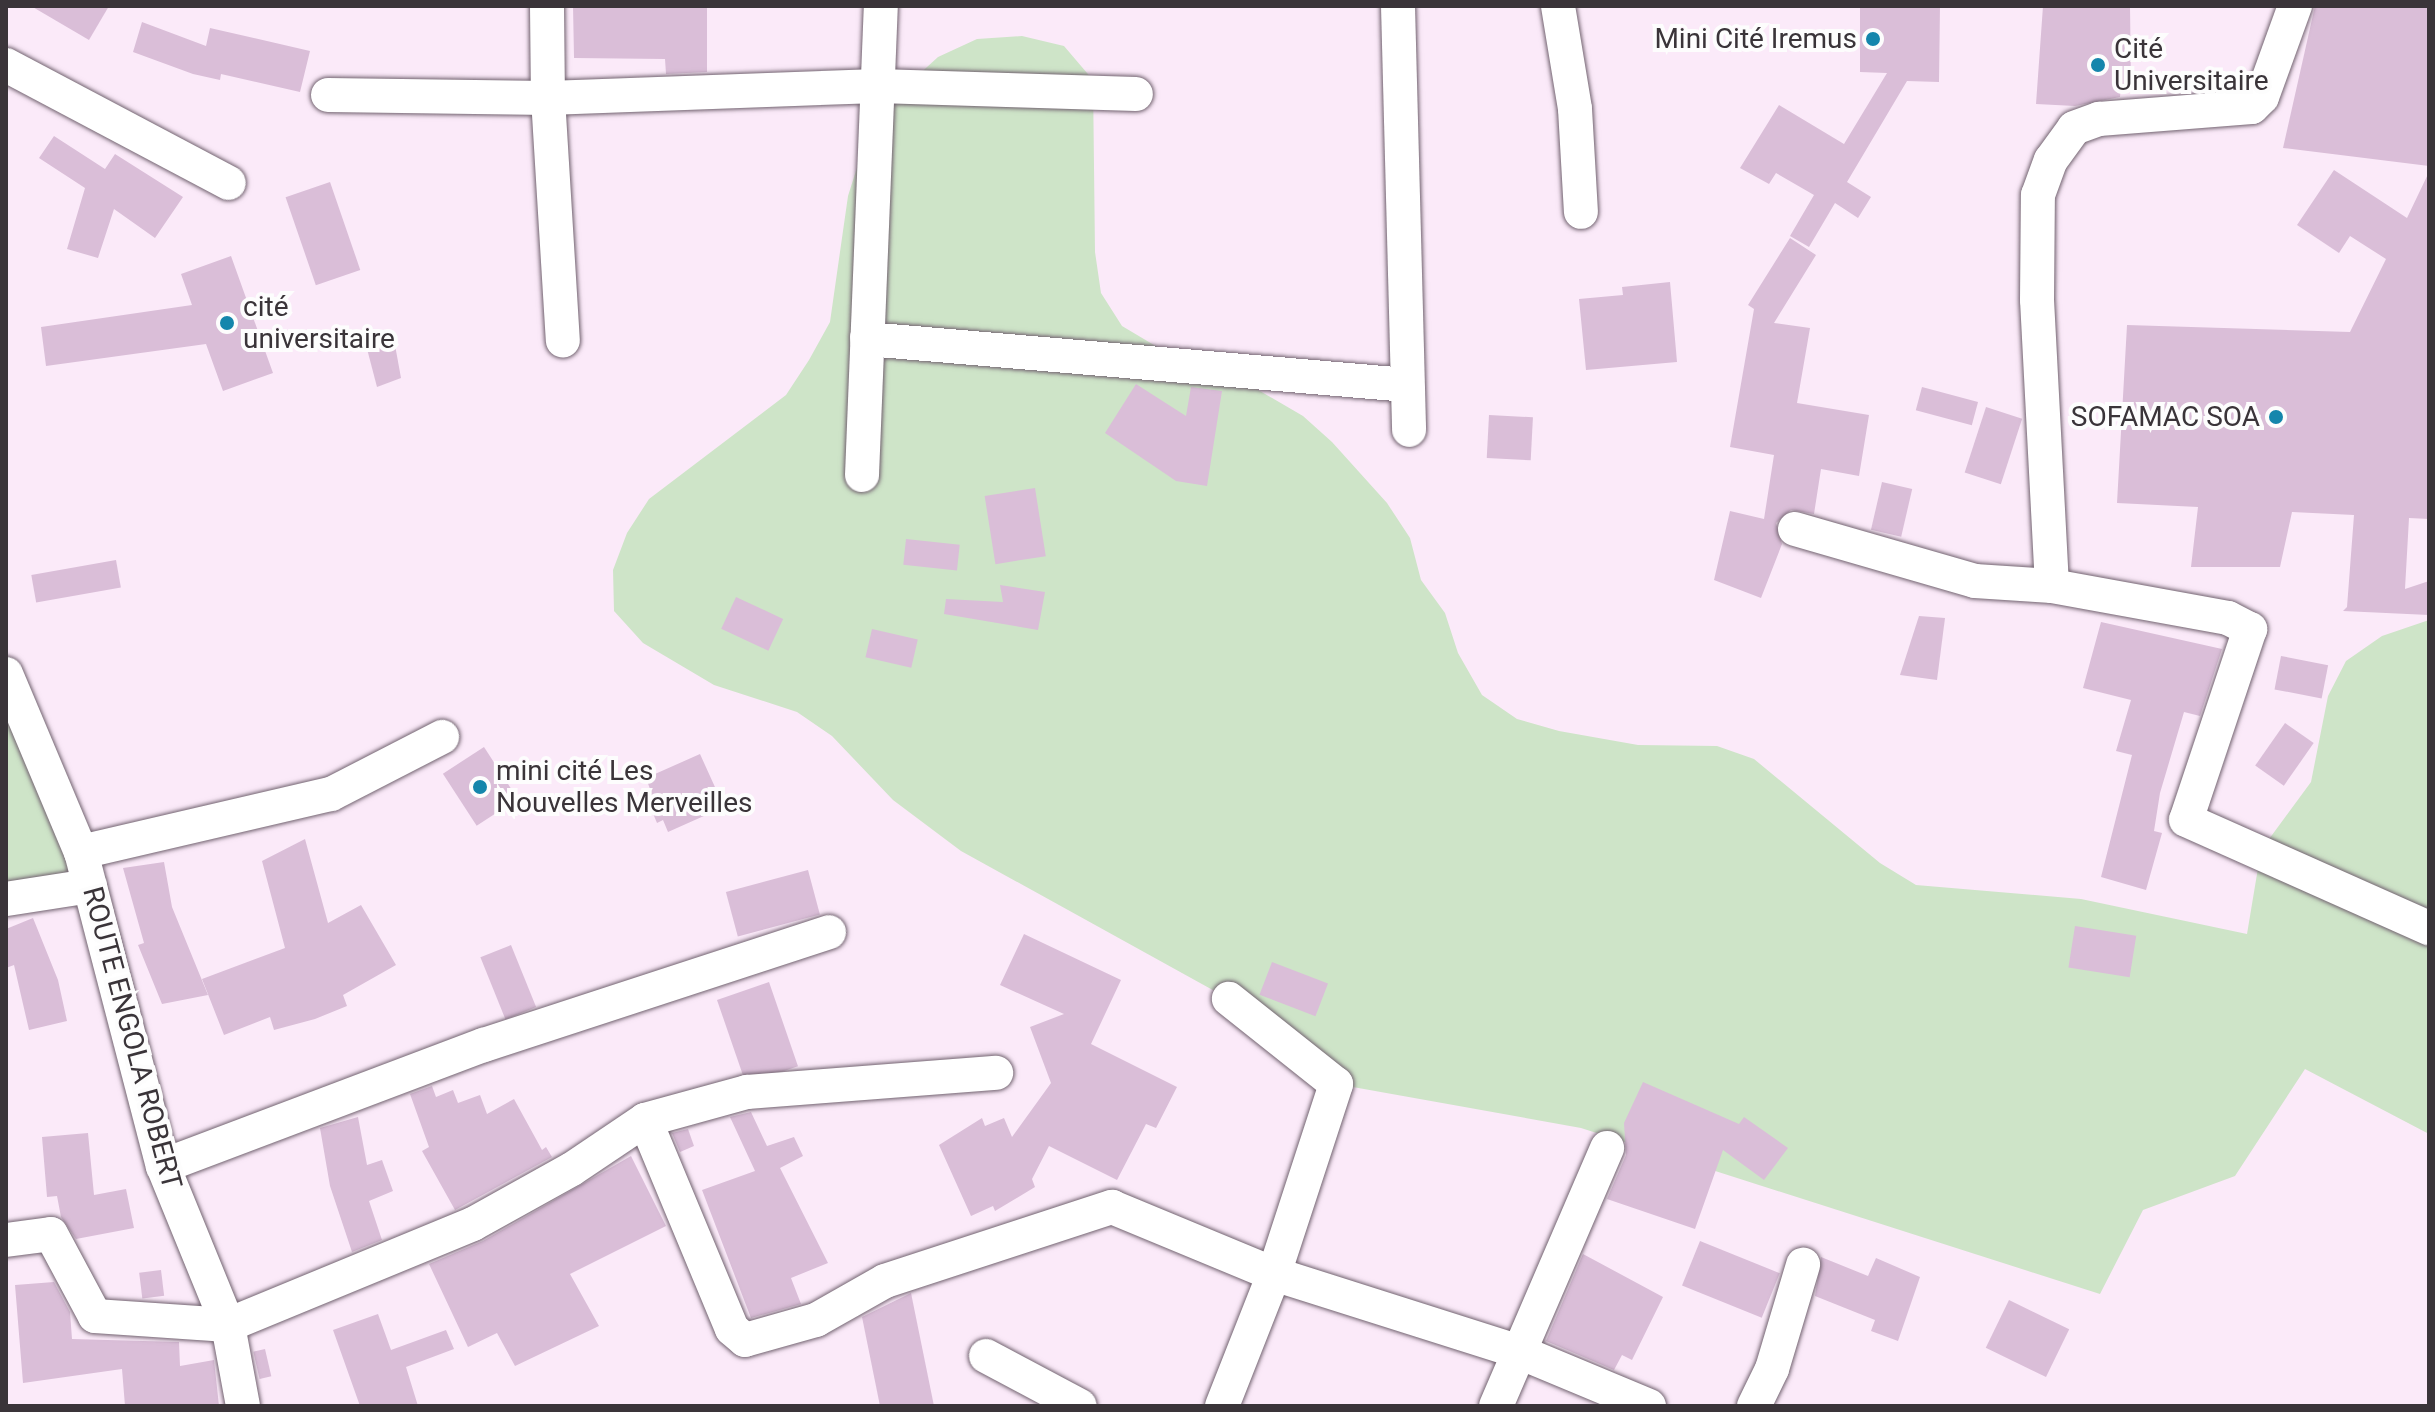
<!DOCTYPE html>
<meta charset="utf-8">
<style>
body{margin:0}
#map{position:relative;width:2435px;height:1412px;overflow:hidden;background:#fbeaf9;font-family:Roboto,sans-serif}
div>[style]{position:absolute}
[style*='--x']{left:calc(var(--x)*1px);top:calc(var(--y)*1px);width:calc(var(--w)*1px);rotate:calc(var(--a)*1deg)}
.green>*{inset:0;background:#cee4c8}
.building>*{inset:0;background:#dabed8;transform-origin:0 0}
.roads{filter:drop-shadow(0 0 2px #726370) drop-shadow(0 0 2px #726370)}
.minor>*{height:34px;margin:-17px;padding:0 17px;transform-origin:17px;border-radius:17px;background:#fff}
.dots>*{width:22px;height:22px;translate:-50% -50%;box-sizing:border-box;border:4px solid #fdfdfd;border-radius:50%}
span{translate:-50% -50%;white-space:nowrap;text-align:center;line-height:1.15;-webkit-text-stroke:8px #fdfdfd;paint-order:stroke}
.poi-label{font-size:28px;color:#3a3439}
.right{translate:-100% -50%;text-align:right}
.left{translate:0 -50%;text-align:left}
.street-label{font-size:28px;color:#3a3439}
.frame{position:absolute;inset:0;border:8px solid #3a3439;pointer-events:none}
</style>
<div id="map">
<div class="green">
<div style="clip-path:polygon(1022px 36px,1064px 46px,1093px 80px,1095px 252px,1101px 293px,1122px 326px,1159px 348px,1229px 373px,1303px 416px,1332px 442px,1387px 503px,1410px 538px,1421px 580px,1445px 613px,1458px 653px,1482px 695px,1517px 719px,1559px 731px,1638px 745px,1717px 746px,1754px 759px,1880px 863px,1916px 885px,2081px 899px,2247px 934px,2261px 850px,2311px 782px,2328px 696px,2346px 661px,2382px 636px,2429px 620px,2429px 1134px,2305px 1069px,2235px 1176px,2143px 1210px,2100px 1294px,1581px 1128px,1336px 1084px,1229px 999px,961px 851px,893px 800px,832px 736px,797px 712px,714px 685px,643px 643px,614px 611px,613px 570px,627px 533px,649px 499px,786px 395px,809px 360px,830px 322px,848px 196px,860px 158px,903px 89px,938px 57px,977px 39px)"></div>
<div style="clip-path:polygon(6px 674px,85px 883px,6px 895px)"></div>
</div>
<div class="building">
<div style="clip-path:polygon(31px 6px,109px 6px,89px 40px)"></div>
<div style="clip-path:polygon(573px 6px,707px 6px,707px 72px,666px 74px,665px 59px,574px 58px)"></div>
<div style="clip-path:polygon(1860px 6px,1940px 6px,1939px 82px,1907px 81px,1847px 182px,1871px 197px,1858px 218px,1835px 203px,1809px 247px,1790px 236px,1814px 195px,1776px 173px,1769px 184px,1740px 168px,1779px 105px,1844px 144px,1887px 73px,1860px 72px)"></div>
<div style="clip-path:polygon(2043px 6px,2130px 6px,2131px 86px,2121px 85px,2120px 97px,2075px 106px,2036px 104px)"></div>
<div style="clip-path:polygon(2315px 6px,2429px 6px,2429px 166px,2283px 148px)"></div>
<div style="clip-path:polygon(142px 22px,206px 46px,210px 28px,310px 51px,300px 92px,221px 74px,220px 80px,193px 74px,133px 52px)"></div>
<div style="clip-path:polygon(54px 136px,105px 169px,115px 154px,183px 197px,155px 238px,114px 209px,98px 258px,67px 249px,85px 188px,39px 158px)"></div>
<div style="clip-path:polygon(2334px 170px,2407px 218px,2429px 172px,2429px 519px,2409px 518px,2405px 589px,2429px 581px,2429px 615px,2343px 611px,2347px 607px,2354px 515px,2292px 512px,2280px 567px,2191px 567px,2198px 507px,2117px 503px,2127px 325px,2350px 332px,2386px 259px,2350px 236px,2339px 253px,2297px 225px)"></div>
<div style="left:330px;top:182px;width:93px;height:47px;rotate:71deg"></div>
<div style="clip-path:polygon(1790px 238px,1816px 255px,1774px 323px,1810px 328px,1797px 403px,1869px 415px,1859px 476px,1821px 469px,1814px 514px,1791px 510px,1776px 523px,1782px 544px,1761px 598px,1714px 580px,1730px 511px,1764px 519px,1774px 455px,1730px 447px,1754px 309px,1748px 305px)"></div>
<div style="clip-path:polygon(231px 256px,273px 373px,223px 391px,206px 344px,46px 366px,41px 327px,192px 305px,181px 274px)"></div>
<div style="clip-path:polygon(1670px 282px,1677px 362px,1586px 370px,1579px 299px,1623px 295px,1622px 287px)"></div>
<div style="clip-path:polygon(393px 334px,401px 378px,377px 387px,366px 345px)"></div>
<div style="clip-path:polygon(1136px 384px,1186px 416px,1191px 387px,1222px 391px,1207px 486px,1176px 481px,1105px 433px)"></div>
<div style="left:1922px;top:387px;width:58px;height:24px;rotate:15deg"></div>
<div style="left:1986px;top:407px;width:38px;height:69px;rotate:18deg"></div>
<div style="left:1489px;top:415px;width:44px;height:43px;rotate:3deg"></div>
<div style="left:1882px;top:482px;width:31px;height:49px;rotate:13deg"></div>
<div style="left:1035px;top:488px;width:69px;height:51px;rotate:81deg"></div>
<div style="left:906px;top:539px;width:54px;height:26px;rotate:6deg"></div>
<div style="left:116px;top:560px;width:28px;height:86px;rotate:80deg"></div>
<div style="clip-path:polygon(1000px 585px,1045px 592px,1038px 630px,944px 614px,946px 599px,1003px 602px)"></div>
<div style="left:736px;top:597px;width:52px;height:35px;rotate:25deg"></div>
<div style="clip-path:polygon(1919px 616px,1945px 618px,1937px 680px,1900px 675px)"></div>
<div style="clip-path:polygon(2101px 622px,2222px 649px,2200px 716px,2184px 712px,2160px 793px,2154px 831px,2162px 833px,2146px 890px,2101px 877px,2132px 755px,2116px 751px,2131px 700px,2083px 688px)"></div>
<div style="left:872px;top:629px;width:47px;height:29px;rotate:13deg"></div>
<div style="left:2281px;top:656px;width:48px;height:34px;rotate:11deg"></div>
<div style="left:2285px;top:723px;width:35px;height:52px;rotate:35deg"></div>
<div style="left:484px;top:747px;width:62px;height:49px;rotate:57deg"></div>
<div style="clip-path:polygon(700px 754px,724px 807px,668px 832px,663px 820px,657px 823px,644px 792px,650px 789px,646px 778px)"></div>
<div style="clip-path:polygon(305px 839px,328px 923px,361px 905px,396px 965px,343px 995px,347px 1006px,315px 1019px,274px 1030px,270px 1017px,224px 1035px,202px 979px,285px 948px,262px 861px)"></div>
<div style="clip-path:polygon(164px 862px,172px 907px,208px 995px,162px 1004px,138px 945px,144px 943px,123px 868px)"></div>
<div style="left:808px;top:870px;width:46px;height:85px;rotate:75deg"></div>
<div style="clip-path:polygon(33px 918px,58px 980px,67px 1021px,29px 1030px,14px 965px,6px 968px,6px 929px)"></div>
<div style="left:2075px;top:926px;width:62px;height:42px;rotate:9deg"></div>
<div style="clip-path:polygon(1024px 934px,1121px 980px,1091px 1044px,1177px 1087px,1156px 1128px,1146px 1124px,1117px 1180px,1049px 1146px,1032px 1179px,1035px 1187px,995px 1211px,993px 1206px,971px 1216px,939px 1145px,982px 1118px,985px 1126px,1004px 1118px,1012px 1137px,1051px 1083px,1030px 1027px,1064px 1014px,1000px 985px)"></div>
<div style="left:511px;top:945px;width:67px;height:33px;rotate:68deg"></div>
<div style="left:1272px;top:962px;width:60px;height:35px;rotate:21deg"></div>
<div style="left:769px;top:982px;width:89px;height:55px;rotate:71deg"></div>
<div style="clip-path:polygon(1643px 1082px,1739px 1124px,1744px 1117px,1788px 1148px,1764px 1180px,1723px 1150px,1695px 1229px,1607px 1199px,1626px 1155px,1624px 1123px)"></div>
<div style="clip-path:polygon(432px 1086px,436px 1097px,453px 1090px,458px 1103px,480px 1095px,487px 1114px,514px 1099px,542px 1150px,546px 1147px,552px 1157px,455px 1210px,422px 1151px,429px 1147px,410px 1094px)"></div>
<div style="clip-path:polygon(751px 1112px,767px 1146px,794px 1137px,803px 1156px,780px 1168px,828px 1263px,791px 1278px,801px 1304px,751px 1318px,702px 1190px,755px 1171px,730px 1117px)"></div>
<div style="clip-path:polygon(358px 1117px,367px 1165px,382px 1160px,393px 1191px,369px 1201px,382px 1240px,352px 1252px,330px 1186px,320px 1128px)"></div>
<div style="clip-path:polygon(688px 1129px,694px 1146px,680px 1152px,672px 1133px)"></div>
<div style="clip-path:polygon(88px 1133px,94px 1195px,126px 1189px,134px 1228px,76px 1239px,61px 1217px,57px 1196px,47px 1197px,42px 1137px)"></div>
<div style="clip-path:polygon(631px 1156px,666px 1226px,570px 1274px,599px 1326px,515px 1366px,497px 1333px,468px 1347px,429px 1264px,483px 1241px)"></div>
<div style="left:1700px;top:1241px;width:86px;height:48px;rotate:22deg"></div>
<div style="clip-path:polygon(1583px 1254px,1663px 1297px,1632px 1360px,1622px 1355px,1614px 1370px,1546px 1341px)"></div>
<div style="clip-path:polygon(1821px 1257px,1868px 1276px,1876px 1258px,1920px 1277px,1898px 1341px,1871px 1331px,1875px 1320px,1815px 1296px)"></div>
<div style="left:161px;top:1270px;width:26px;height:22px;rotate:83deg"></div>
<div style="clip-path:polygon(54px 1282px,70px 1312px,72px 1339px,179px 1342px,180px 1366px,214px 1360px,219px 1406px,125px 1406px,122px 1369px,23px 1383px,15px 1285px)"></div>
<div style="clip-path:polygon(911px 1293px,934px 1406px,880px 1406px,862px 1317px)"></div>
<div style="left:2009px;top:1300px;width:67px;height:53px;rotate:26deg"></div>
<div style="clip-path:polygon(378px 1314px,391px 1350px,446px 1330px,454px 1349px,406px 1367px,418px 1406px,360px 1406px,333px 1330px)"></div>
<div style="left:265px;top:1349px;width:28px;height:12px;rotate:77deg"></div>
</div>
<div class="roads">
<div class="minor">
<div style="--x:547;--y:6;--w:92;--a:89.4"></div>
<div style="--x:548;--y:98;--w:243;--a:86.5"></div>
<div style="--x:1398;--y:6;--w:424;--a:88.5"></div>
<div style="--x:1558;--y:6;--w:104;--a:80.6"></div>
<div style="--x:1575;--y:109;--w:103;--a:86.7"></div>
<div style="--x:6;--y:65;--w:252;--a:27.9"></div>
<div style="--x:328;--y:95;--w:220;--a:0.8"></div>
<div style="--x:548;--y:98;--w:330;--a:-2.1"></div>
<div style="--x:878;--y:86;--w:258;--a:1.8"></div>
<div style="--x:867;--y:339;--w:542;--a:4.87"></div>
<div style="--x:862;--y:475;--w:469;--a:-87.7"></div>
<div style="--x:1795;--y:529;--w:187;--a:16.1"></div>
<div style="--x:1975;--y:581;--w:77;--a:3.7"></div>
<div style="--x:2052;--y:586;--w:179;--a:10.3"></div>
<div style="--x:2228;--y:618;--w:25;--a:27"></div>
<div style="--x:2250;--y:629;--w:201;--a:108.5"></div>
<div style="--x:2186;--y:820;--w:266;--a:24"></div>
<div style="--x:2052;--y:586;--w:286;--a:-93"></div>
<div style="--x:2037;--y:300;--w:105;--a:-89.5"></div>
<div style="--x:2038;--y:195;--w:37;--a:-70"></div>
<div style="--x:2051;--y:160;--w:39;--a:-54"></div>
<div style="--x:2074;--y:128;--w:27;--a:-20"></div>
<div style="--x:2099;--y:119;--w:153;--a:-4.5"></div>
<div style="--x:2252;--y:107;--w:14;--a:-45"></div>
<div style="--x:2262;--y:97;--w:97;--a:-70.1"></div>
<div style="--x:6;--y:674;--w:193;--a:67.2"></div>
<div style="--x:81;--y:852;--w:325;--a:75.4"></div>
<div style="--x:163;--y:1166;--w:172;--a:67.8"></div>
<div style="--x:228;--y:1325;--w:82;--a:79.5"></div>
<div style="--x:81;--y:852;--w:257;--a:-13.1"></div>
<div style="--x:331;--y:794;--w:125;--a:-27.2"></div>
<div style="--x:6;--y:899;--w:85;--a:-8.8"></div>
<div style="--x:645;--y:1120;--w:226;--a:67.4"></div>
<div style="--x:732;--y:1329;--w:17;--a:40"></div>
<div style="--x:745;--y:1340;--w:74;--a:-15.7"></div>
<div style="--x:816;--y:1320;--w:79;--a:-29.5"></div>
<div style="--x:885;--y:1281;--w:239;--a:-18.1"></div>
<div style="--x:1112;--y:1207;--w:175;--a:22.5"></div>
<div style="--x:1274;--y:1274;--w:255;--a:17.6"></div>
<div style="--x:1517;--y:1351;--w:143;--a:22.6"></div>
<div style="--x:163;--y:1166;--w:343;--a:-20.7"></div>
<div style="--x:484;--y:1045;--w:363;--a:-18.1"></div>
<div style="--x:6;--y:1240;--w:45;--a:-7.6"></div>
<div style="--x:51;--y:1234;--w:93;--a:61.8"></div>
<div style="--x:95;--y:1316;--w:133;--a:3.9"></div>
<div style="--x:228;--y:1325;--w:265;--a:-22.4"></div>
<div style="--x:473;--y:1224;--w:113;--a:-29.1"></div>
<div style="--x:572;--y:1169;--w:88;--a:-33.9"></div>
<div style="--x:645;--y:1120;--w:106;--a:-15.4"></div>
<div style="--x:747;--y:1092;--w:250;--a:-4.4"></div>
<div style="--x:986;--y:1356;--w:106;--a:28"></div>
<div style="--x:1222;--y:1406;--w:142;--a:-68.5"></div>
<div style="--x:1274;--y:1274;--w:200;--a:-71.9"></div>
<div style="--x:1336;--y:1084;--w:137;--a:-141.5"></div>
<div style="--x:1496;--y:1406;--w:281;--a:-66.7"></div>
<div style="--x:1754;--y:1406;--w:41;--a:-64.1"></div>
<div style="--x:1772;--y:1369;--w:109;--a:-73.4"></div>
</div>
</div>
<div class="dots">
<div style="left:1873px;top:39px;background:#1586ac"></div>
<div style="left:2098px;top:65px;background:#1586ac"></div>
<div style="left:227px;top:323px;background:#1586ac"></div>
<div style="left:2276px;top:417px;background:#1586ac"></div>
<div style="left:480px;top:787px;background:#1586ac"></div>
</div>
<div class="poi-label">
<span class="right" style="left:1857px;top:39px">Mini Cité Iremus</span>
<span class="left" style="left:2114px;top:65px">Cité<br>Universitaire</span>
<span class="left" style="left:243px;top:323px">cité<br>universitaire</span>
<span class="right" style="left:2260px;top:417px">SOFAMAC SOA</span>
<span class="left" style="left:496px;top:787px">mini cité Les<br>Nouvelles Merveilles</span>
</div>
<div class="street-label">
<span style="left:132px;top:1038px;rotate:75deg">ROUTE ENGOLA ROBERT</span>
</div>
<div class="frame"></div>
</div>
